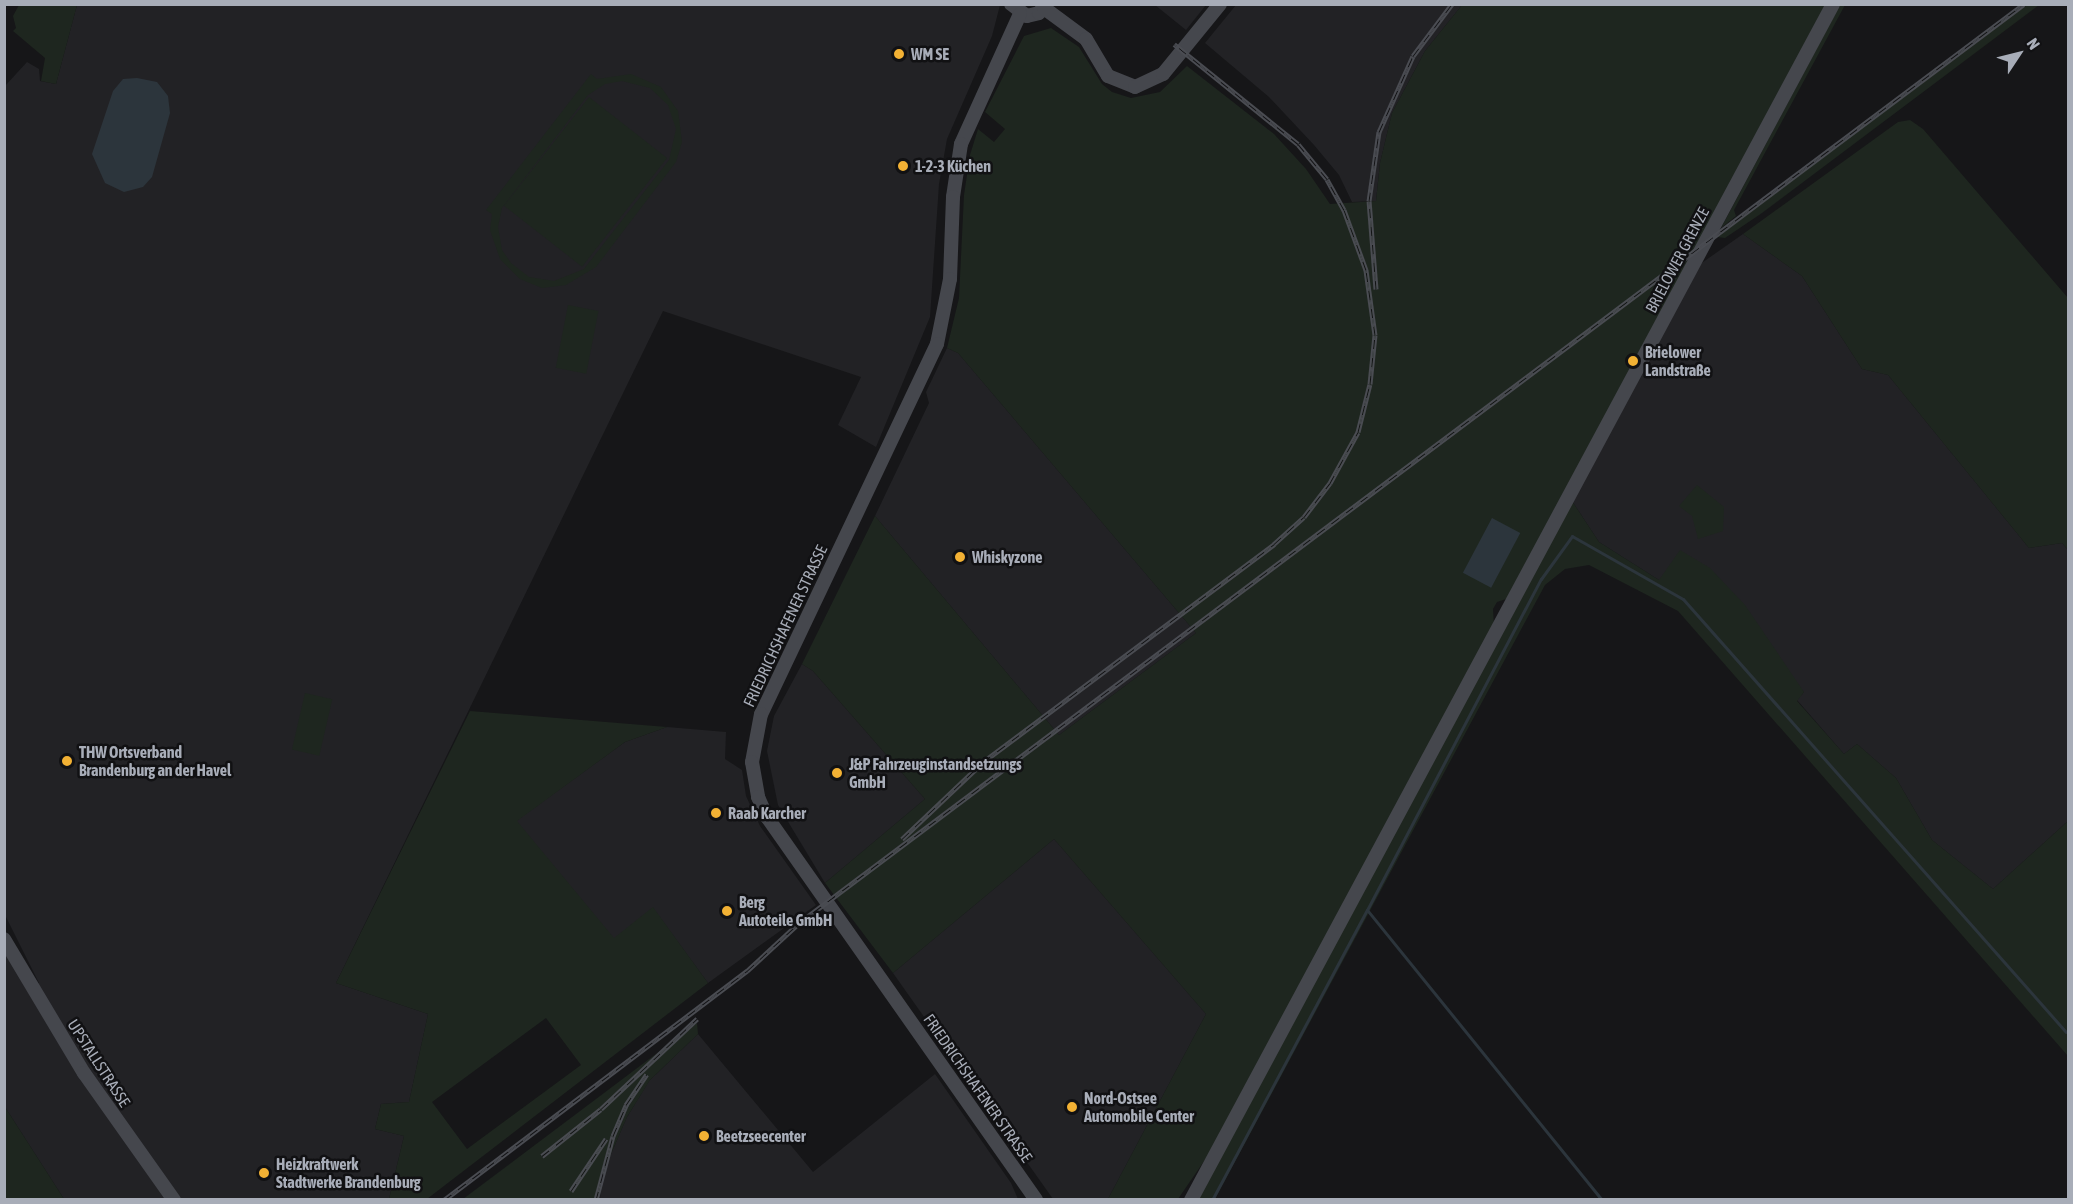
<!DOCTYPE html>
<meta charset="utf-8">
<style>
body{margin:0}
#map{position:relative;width:2073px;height:1204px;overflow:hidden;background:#161618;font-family:"Asap Condensed",sans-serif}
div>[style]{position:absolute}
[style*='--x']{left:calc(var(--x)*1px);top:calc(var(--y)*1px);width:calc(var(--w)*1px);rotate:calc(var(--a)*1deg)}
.built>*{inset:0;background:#222225}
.green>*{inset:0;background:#1e261f;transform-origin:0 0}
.water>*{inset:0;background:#2c353c;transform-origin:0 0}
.stream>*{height:3px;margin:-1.5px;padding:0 1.5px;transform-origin:1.5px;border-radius:1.5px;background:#2c353c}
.secondary>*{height:14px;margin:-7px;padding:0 7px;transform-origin:7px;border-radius:7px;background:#45474d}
.rail>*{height:5px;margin-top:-2.5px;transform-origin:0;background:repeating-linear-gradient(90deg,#111113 0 9px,#4a4c52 0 18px);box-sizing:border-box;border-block:2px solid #4a4c52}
.dots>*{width:16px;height:16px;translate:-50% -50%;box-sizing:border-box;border:3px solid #111113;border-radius:50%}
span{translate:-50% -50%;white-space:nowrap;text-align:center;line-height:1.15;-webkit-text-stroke:5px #111113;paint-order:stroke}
.poi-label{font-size:16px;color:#a8adb8;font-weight:700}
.left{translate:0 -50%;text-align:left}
.street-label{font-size:16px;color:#a8adb8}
.frame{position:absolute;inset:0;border:6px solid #a8adb8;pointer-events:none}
.north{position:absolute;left:1989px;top:24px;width:60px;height:60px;-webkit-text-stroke:4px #111113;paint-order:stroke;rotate:55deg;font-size:16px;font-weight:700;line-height:24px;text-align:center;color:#a8adb8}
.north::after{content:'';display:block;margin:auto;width:21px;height:27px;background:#a8adb8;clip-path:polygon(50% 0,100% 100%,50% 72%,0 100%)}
</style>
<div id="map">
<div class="built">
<div style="clip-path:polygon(77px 5px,1000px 5px,992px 36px,947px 139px,939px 184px,930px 317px,876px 447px,838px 425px,861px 377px,663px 311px,336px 983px,428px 1014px,409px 1102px,381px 1104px,375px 1129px,404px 1136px,389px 1199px,64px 1199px,5px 1107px,4px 940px,33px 987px,39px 983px,4px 913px,5px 86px,27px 62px,39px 69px,40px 81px,56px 84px)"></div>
<div style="clip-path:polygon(1155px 5px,1206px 5px,1186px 30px)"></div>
<div style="clip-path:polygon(1236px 5px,1462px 5px,1425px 51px,1392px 113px,1380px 163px,1376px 201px,1352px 202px,1339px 175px,1314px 145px,1269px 97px,1205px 43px)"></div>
<div style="clip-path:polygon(1743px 234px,1802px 276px,1862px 369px,1888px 375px,2029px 548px,2062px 543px,2068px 550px,2068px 821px,1993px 889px,1932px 840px,1896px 778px,1857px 744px,1844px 754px,1797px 700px,1804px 692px,1659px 580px,1599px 542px,1572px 501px,1696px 267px)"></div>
<div style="clip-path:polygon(947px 348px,958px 353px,1196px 633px,1059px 735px,875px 516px,929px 403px,926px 392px)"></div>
<div style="clip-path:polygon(802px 664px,813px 671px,925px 799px,825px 883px,778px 805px,767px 751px,774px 716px)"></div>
<div style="clip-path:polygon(667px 727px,726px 732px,725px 759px,742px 770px,746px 796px,760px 826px,816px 905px,708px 983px,653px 908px,614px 939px,516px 821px,625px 742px)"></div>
<div style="clip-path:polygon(1054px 839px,1206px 1014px,1108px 1199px,1053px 1199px,893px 973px)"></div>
<div style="clip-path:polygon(698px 1034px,813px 1172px,935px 1074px,1011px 1183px,1018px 1199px,600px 1200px,601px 1177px,627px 1117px,649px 1081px)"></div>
</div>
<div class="green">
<div style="clip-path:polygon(19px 5px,77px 5px,56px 84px,41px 81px,45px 58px,13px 31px,16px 28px,13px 16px)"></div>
<div style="clip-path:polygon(1462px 5px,1826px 5px,1509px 598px,1497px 602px,1493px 609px,1494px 626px,1211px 1151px,1178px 1199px,1108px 1199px,1206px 1014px,1054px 839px,893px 973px,825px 883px,925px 799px,813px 671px,802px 664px,875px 516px,1059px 735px,1196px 633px,958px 353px,947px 348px,959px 298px,964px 195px,970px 155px,978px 129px,994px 142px,1005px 129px,985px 112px,1024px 36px,1051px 28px,1079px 47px,1102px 84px,1112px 92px,1131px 98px,1160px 92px,1187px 66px,1274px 134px,1306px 169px,1330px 204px,1376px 201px,1380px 163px,1392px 113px,1425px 51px)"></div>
<div style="clip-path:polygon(1840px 5px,1845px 5px,1734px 210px,1736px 216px,1721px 228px)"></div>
<div style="clip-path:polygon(2027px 5px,2039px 5px,1762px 213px,1725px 238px,1717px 237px)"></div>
<div style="clip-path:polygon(evenodd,591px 74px,597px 79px,631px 74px,661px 87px,678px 111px,682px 142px,676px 162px,596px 267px,566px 285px,542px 288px,520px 279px,500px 259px,490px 230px,492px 214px,486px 210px,591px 74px,622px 81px,650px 88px,668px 105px,676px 129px,669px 160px,584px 269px,554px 281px,529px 277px,511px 263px,502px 250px,498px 227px,502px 208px,588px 95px,605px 84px,622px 81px)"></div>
<div style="left:589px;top:97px;width:99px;height:138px;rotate:38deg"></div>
<div style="clip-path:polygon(1910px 120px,1923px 129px,2068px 298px,2068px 550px,2062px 543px,2029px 548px,1888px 375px,1862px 369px,1802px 276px,1743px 234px,1898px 122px)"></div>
<div style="left:568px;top:305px;width:31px;height:64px;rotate:11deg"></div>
<div style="clip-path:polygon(1697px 485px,1724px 507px,1723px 531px,1698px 539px,1692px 516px,1679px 506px)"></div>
<div style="clip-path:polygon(1572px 501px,1599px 542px,1659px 580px,1680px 550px,1710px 568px,1745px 605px,1804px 692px,1797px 701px,1844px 754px,1857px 744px,1896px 778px,1932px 840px,1993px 889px,2068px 821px,2068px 1056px,1678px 611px,1589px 565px,1565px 569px,1545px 585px,1215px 1199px,1197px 1200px)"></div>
<div style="left:305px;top:693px;width:28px;height:58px;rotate:13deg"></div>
<div style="clip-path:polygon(evenodd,470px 711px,667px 727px,625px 742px,517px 821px,614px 938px,653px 907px,708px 983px,427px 1199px,389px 1199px,404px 1136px,375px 1129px,381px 1104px,409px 1102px,428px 1014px,336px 983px,470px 711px,546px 1018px,581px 1065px,467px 1149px,432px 1102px,546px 1018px)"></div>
<div style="clip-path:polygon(697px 1023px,698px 1034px,650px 1080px,627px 1117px,601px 1177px,599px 1199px,463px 1199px)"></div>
<div style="clip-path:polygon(5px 1107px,64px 1199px,5px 1199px)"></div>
</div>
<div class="water">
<div style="clip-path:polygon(137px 78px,157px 82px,168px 96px,170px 113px,152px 177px,143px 187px,124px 192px,105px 183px,92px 154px,113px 91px,123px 79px)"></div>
<div style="left:1492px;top:518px;width:32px;height:62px;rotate:28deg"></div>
</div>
<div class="stream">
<div style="--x:2068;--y:1030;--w:5;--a:90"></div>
<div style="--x:1212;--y:1200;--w:329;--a:-61.9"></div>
<div style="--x:1602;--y:1200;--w:373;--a:-129"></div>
<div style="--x:1367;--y:910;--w:374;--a:-62.3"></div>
<div style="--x:1541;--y:579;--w:53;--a:-54.2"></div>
<div style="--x:1572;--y:536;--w:128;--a:29.6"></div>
<div style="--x:1683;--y:599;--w:578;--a:48.51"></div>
</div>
<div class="secondary">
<div style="--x:1011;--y:4;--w:20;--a:37"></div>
<div style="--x:1027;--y:16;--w:12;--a:-14"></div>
<div style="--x:1039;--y:13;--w:11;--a:-52"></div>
<div style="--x:1044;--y:8;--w:52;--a:36.4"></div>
<div style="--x:1086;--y:39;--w:43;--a:59.3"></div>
<div style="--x:1108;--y:76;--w:29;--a:22"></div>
<div style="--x:1135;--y:87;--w:31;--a:-25"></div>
<div style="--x:1163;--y:74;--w:90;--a:-50.8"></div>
<div style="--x:1020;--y:14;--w:143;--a:114.4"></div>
<div style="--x:961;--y:144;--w:54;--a:98.6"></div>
<div style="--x:953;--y:197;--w:82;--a:92.1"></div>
<div style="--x:950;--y:279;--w:66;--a:101.3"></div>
<div style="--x:937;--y:344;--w:410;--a:115.4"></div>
<div style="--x:761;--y:714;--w:49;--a:100.6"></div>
<div style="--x:752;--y:762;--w:36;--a:80"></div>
<div style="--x:758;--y:797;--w:22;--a:66"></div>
<div style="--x:767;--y:817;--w:468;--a:54.9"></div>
<div style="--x:4;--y:939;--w:156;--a:59.2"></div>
<div style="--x:84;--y:1073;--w:156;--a:54.7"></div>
<div style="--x:1191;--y:1200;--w:1357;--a:-61.77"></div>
</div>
<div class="rail">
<div style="--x:1376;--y:289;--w:88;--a:-94.5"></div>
<div style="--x:1369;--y:201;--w:70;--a:-81.8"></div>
<div style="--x:1379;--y:132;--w:83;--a:-65.9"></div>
<div style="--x:1413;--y:56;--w:65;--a:-53.1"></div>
<div style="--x:902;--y:839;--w:112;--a:-43.5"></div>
<div style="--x:983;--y:762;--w:364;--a:-36.8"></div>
<div style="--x:1274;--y:544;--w:40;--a:-42"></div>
<div style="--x:1304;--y:517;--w:43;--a:-52.6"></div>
<div style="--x:1330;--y:483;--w:58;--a:-61.2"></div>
<div style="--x:1358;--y:432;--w:49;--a:-76"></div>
<div style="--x:1370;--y:384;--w:49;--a:-84.2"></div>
<div style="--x:1375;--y:335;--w:66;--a:-97.9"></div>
<div style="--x:1366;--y:270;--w:64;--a:-110.1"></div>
<div style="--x:1344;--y:210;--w:35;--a:-119"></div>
<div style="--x:1327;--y:179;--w:45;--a:-129.6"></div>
<div style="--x:1298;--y:144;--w:159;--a:-141.1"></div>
<div style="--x:542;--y:1156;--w:75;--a:-38.5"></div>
<div style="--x:601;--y:1109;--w:132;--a:-43.2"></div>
<div style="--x:571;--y:1191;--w:63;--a:-56.1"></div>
<div style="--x:444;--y:1200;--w:380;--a:-37.1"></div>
<div style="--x:747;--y:971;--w:71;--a:-42.7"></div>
<div style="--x:799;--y:923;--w:1531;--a:-36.88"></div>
<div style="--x:596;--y:1200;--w:66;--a:-75.1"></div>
<div style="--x:613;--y:1136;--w:34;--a:-67"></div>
<div style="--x:626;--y:1105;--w:37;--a:-56"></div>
</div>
<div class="dots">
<div style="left:899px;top:54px;background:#f2b134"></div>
<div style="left:903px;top:166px;background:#f2b134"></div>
<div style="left:1633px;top:361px;background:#f2b134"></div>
<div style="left:960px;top:557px;background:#f2b134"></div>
<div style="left:67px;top:761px;background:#f2b134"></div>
<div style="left:837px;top:773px;background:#f2b134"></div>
<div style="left:716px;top:813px;background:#f2b134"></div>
<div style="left:727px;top:911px;background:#f2b134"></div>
<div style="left:1072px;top:1107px;background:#f2b134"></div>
<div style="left:704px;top:1136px;background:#f2b134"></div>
<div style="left:264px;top:1173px;background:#f2b134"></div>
</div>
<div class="poi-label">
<span class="left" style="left:911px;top:54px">WM SE</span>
<span class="left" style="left:915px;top:166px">1-2-3 Küchen</span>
<span class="left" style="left:1645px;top:361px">Brielower<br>Landstraße</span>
<span class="left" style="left:972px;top:557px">Whiskyzone</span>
<span class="left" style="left:79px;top:761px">THW Ortsverband<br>Brandenburg an der Havel</span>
<span class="left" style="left:849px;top:773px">J&amp;P Fahrzeuginstandsetzungs<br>GmbH</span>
<span class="left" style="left:728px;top:813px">Raab Karcher</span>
<span class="left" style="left:739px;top:911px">Berg<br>Autoteile GmbH</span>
<span class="left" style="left:1084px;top:1107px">Nord-Ostsee<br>Automobile Center</span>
<span class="left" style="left:716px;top:1136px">Beetzseecenter</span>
<span class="left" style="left:276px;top:1173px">Heizkraftwerk<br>Stadtwerke Brandenburg</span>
</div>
<div class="street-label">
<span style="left:1677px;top:260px;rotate:-62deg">BRIELOWER GRENZE</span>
<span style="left:785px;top:626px;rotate:-65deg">FRIEDRICHSHAFENER STRASSE</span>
<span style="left:99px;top:1063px;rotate:57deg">UPSTALLSTRASSE</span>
<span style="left:978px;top:1088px;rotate:55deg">FRIEDRICHSHAFENER STRASSE</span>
</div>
<div class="frame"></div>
<div class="north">N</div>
</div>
